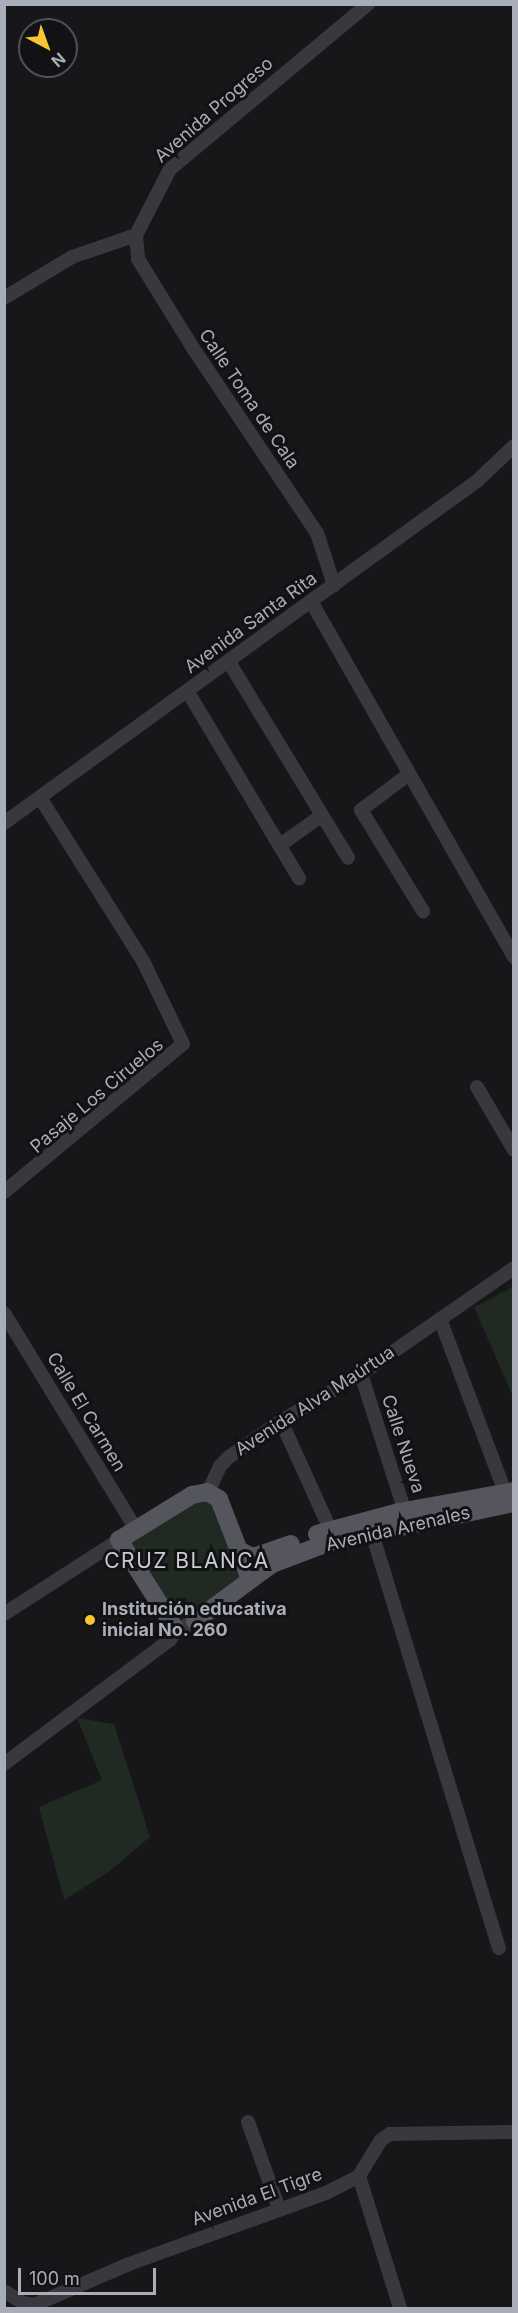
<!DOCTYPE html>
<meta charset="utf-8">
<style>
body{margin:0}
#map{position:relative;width:518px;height:2313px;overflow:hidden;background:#171719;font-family:Inter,sans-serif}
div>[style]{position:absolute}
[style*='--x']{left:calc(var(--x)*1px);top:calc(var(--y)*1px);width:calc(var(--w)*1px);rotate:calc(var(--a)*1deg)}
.green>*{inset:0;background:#212923}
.minor>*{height:14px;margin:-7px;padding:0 7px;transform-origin:7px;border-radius:7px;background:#38383e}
.major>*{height:18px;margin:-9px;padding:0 9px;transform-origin:9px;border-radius:9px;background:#54555d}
.dots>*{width:16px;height:16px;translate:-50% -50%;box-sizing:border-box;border:3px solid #121214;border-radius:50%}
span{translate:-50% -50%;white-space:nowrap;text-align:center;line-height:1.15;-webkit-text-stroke:6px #121214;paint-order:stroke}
.street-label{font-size:18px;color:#a9acb9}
.poi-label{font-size:18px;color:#a9acb9;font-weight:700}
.left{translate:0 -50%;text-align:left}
.quarter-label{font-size:21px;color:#caccd5;letter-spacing:1.5px}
.frame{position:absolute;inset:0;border:6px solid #a9acb9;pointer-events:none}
.north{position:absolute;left:18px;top:18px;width:60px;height:60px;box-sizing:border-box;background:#121214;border:2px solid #4e5056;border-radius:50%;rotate:139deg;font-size:16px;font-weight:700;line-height:24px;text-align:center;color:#a9acb9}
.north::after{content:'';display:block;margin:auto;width:21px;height:27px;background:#f8c730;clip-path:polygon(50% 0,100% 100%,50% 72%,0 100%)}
.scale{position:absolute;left:18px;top:2268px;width:138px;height:27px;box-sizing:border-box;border:3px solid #a9acb9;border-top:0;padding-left:8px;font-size:18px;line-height:21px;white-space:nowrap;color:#a9acb9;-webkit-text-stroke:4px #121214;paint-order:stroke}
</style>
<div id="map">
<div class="green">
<div style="clip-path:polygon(513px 1287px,513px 1397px,474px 1307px)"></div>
<div style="clip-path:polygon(196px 1501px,211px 1502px,241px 1578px,187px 1621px,172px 1614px,128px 1540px)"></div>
<div style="clip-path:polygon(77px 1718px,114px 1724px,150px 1837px,110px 1871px,64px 1900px,39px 1807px,102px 1780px)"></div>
</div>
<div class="minor">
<div style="--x:136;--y:235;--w:24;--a:85"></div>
<div style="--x:138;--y:259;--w:105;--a:58.3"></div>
<div style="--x:193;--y:348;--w:223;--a:56.2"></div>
<div style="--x:317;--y:533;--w:55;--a:71.9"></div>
<div style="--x:4;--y:298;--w:79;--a:-31.1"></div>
<div style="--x:72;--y:257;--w:68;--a:-19"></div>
<div style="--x:136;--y:235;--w:74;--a:-62.7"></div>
<div style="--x:170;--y:169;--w:258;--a:-39.8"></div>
<div style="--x:312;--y:603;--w:408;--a:60.3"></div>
<div style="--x:229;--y:662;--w:229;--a:58.7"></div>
<div style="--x:188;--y:692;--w:217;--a:59.2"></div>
<div style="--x:409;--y:774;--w:60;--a:143.1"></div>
<div style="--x:361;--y:810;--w:119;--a:58.5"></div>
<div style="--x:4;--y:823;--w:584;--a:-35.87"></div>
<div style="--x:477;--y:481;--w:51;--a:-43.4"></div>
<div style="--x:280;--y:845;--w:50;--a:-35.3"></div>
<div style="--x:477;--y:1087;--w:73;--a:59.6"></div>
<div style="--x:4;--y:1192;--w:232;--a:-39.6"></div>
<div style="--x:183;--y:1044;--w:92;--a:-115.7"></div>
<div style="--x:143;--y:961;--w:191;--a:-122.2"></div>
<div style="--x:4;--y:1313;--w:253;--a:58.6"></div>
<div style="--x:440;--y:1319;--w:185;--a:69.4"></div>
<div style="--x:361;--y:1374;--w:151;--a:72.3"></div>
<div style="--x:281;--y:1421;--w:119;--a:65.6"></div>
<div style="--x:208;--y:1492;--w:29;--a:-65"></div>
<div style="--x:220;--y:1466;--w:13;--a:-45"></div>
<div style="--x:229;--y:1457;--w:63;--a:-34.7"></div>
<div style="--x:281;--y:1421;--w:93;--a:-30.4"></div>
<div style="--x:361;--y:1374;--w:186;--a:-34.7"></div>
<div style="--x:372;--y:1533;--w:434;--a:73"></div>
<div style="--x:4;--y:1614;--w:137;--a:-32.8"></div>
<div style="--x:4;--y:1764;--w:207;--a:-36.8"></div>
<div style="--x:170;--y:1640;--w:12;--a:-59"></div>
<div style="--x:176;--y:1630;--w:21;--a:-25"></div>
<div style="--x:248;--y:2122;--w:92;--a:70.4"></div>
<div style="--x:359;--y:2176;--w:138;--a:72.7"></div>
<div style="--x:4;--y:2291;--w:22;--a:32"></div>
<div style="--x:23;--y:2303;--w:11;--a:10"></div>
<div style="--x:34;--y:2305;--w:103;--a:-23.3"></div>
<div style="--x:129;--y:2264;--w:209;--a:-19.8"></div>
<div style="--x:326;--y:2193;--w:37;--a:-27"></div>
<div style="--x:359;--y:2176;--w:42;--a:-58.6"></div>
<div style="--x:381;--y:2140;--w:11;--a:-34"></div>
<div style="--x:390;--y:2134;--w:124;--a:-0.9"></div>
</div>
<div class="major">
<div style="--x:317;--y:1534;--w:85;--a:-15"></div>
<div style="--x:399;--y:1512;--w:117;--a:-10.3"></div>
<div style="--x:240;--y:1551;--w:14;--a:25"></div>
<div style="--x:253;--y:1557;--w:40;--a:-18.9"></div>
<div style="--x:195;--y:1621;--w:96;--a:-36.5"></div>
<div style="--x:272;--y:1564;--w:62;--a:-20.8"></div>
<div style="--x:330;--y:1542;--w:188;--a:-12"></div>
<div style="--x:176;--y:1630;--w:107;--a:-122.3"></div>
<div style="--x:119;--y:1540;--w:86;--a:-31.7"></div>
<div style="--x:192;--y:1495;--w:15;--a:-11"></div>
<div style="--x:207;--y:1492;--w:14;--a:30"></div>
<div style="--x:219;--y:1499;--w:86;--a:68.8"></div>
</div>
<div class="dots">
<div style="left:90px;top:1620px;background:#f8c730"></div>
</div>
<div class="street-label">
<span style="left:214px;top:110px;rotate:-41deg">Avenida Progreso</span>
<span style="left:249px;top:399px;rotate:56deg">Calle Toma de Cala</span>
<span style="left:251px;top:623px;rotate:-36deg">Avenida Santa Rita</span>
<span style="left:97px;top:1096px;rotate:-40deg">Pasaje Los Ciruelos</span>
<span style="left:315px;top:1401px;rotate:-33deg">Avenida Alva Maúrtua</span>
<span style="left:86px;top:1412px;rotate:59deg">Calle El Carmen</span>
<span style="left:403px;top:1444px;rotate:72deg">Calle Nueva</span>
<span style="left:398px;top:1529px;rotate:-13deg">Avenida Arenales</span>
<span style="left:257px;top:2197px;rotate:-20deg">Avenida El Tigre</span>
</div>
<div class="poi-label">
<span class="left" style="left:102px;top:1620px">Institución educativa<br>inicial No. 260</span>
</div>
<div class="quarter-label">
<span style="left:187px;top:1561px">CRUZ BLANCA</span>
</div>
<div class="frame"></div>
<div class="north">N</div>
<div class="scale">100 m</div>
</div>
